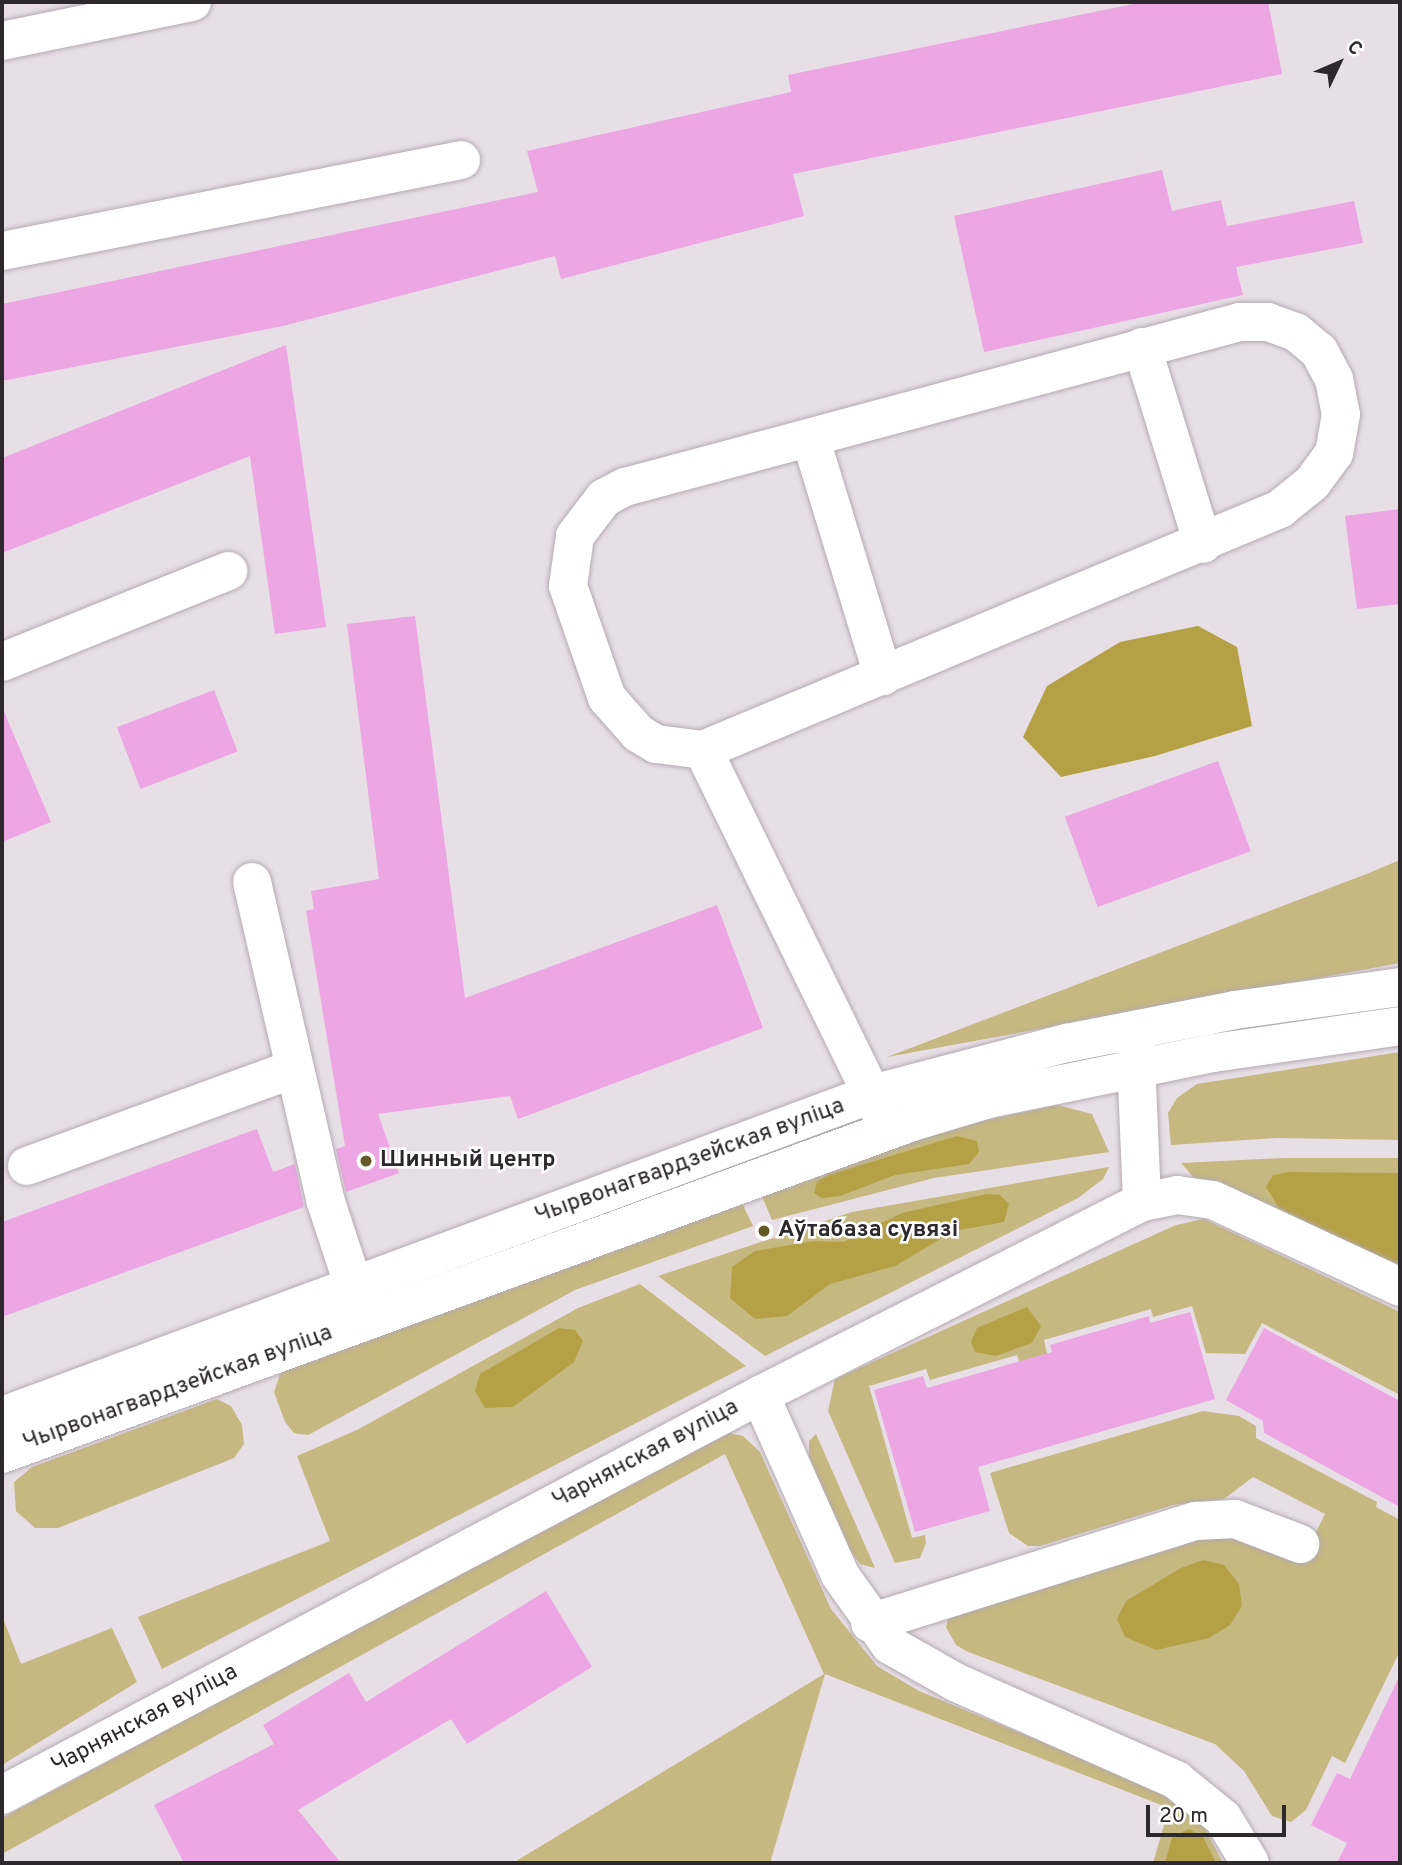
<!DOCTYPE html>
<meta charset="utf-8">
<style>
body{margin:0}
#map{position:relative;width:1402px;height:1865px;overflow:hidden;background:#e8dee6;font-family:Overpass,sans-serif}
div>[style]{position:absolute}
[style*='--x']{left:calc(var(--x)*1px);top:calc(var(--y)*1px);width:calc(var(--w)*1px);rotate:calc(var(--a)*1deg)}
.green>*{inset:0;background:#c5b880}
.forest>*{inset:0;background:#b5a145}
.building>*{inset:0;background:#eca6e4;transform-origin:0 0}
.roads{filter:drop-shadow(0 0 2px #b3aab1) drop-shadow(0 0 2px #b3aab1)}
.minor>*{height:38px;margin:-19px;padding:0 19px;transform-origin:19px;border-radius:19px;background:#fff}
.major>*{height:38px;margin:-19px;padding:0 19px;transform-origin:19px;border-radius:19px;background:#fff}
.dots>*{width:19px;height:19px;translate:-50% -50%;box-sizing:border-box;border:4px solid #fff;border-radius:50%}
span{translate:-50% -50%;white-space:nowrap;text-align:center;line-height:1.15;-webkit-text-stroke:5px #fff;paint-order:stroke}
.poi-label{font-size:23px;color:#2c282b;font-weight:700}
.left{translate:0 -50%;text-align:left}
.street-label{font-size:23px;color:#2c282b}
.frame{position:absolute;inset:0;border:4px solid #2c282b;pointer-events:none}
.north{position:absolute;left:1304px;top:28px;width:70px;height:70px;-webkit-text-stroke:5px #fff;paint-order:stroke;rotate:46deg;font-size:19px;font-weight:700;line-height:28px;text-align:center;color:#2c282b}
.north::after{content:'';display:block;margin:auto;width:24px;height:32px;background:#2c282b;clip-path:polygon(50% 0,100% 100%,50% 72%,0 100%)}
.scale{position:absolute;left:1146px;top:1805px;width:140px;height:32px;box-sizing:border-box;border:4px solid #2c282b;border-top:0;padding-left:9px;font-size:21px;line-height:24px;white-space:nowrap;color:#2c282b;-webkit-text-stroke:5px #fff;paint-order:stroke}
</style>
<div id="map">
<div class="green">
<div style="clip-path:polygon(1400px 860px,1400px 963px,887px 1057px,1364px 875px)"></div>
<div style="clip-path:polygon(1400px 1052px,1400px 1140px,1277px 1138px,1171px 1145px,1168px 1113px,1177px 1098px,1197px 1084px)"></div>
<div style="clip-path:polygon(1057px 1105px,1092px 1114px,1109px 1152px,934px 1178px,772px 1220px,761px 1194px,959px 1126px)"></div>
<div style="clip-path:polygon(1284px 1158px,1400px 1158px,1400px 1278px,1196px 1180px,1181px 1163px)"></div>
<div style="clip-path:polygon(1109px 1167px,1103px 1179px,1078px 1198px,765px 1356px,658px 1276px,852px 1212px)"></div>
<div style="clip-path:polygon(742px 1203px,753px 1226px,575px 1290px,308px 1435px,294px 1433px,285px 1422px,274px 1392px,281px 1371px)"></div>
<div style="clip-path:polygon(1204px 1219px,1400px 1312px,1400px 1395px,1262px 1323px,1245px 1354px,1206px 1353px,1192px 1306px,1153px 1317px,1151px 1309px,1044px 1340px,1048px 1358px,1021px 1366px,1017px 1355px,930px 1380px,926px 1369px,869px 1386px,912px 1538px,925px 1535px,926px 1543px,920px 1558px,895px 1563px,828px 1411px,835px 1379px,1176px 1225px)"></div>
<div style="clip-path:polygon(640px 1284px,746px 1366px,162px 1669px,138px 1617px,330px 1541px,297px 1456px,357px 1430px,578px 1308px)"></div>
<div style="clip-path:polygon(217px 1399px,231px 1406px,242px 1425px,244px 1444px,234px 1458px,58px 1528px,35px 1528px,16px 1511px,14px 1482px,32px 1467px)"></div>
<div style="clip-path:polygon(1203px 1411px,1239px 1416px,1256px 1426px,1256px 1438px,1377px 1502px,1376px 1507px,1400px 1520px,1400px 1651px,1345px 1763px,1332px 1756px,1306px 1810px,1291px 1822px,1272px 1816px,1244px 1771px,1215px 1744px,968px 1652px,956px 1645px,946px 1627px,948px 1619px,1218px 1530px,1302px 1560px,1325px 1514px,1253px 1477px,1224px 1499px,1173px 1505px,1040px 1546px,1028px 1546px,1009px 1533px,990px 1473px)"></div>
<div style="clip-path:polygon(724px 1432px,743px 1436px,760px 1452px,831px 1609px,877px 1666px,919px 1691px,1168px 1794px,1200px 1819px,1223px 1863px,1153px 1863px,1169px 1808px,825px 1674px,770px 1863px,513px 1863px,824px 1674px,725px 1454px,2px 1854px,2px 1818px)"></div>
<div style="clip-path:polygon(816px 1434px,875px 1568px,860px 1564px,850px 1550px,809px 1457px,809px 1441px)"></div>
<div style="clip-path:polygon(2px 1616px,21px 1664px,112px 1628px,137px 1682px,2px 1765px)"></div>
</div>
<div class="forest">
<div style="clip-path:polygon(1198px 626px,1237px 647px,1252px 726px,1155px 756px,1061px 777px,1023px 737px,1047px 686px,1120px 642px)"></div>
<div style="clip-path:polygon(957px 1136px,977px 1141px,979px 1152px,969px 1164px,895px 1175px,840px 1196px,822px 1198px,814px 1193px,817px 1182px,828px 1175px)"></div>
<div style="clip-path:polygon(1288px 1172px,1400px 1173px,1400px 1267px,1279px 1208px,1266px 1187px,1273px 1175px)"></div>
<div style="clip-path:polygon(987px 1194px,1000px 1195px,1009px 1204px,1004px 1222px,954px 1231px,895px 1266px,830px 1284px,787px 1316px,755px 1319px,730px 1298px,732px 1267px,755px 1251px,814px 1241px,843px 1242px,902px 1213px)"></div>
<div style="clip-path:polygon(1027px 1307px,1041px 1326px,1032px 1343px,996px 1356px,975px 1352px,971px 1342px,977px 1328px)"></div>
<div style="clip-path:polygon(559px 1328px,575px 1330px,583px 1341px,574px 1362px,513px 1407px,485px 1408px,475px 1391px,480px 1374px)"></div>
<div style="clip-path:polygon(1203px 1560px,1224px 1565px,1239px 1584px,1242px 1606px,1230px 1625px,1209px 1638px,1156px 1650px,1125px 1637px,1117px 1619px,1126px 1601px,1181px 1568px)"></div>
<div style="clip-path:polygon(1189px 1829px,1203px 1837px,1216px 1863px,1165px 1863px,1172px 1838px)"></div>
</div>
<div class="building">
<div style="clip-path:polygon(1143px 2px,1268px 2px,1282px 74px,793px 174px,804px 216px,561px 279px,555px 256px,283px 326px,2px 381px,2px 304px,538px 192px,527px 151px,791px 92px,788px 75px)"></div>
<div style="clip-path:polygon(1162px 170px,1172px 211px,1221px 200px,1227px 226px,1354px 201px,1363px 243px,1236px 267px,1243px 295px,984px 352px,954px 216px)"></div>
<div style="clip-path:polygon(286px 345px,326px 627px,275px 634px,250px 456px,2px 553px,2px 458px)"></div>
<div style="clip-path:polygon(1400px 509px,1400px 604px,1357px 609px,1345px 516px)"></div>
<div style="clip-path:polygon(415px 616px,465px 998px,717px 905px,763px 1028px,518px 1119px,510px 1096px,378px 1114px,399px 1173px,346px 1192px,336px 1149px,345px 1146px,306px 911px,314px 909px,311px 891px,379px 879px,347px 624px)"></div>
<div style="left:214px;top:690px;width:66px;height:104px;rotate:69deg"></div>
<div style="clip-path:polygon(2px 707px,51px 822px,2px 842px)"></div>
<div style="left:1218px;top:761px;width:96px;height:163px;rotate:70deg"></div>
<div style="clip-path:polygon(257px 1129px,273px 1172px,295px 1164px,304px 1207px,2px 1317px,2px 1222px)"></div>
<div style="clip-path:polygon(1190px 1312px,1215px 1399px,978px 1467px,990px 1511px,915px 1532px,874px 1390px,923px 1376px,927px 1388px,1052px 1352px,1050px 1345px,1149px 1316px,1150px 1323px)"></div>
<div style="clip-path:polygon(1264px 1328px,1400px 1401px,1400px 1507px,1264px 1433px,1263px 1421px,1226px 1400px)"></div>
<div style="clip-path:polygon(546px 1591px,592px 1667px,467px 1744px,451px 1719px,298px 1810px,341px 1863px,184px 1863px,154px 1805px,274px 1744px,263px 1725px,349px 1673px,366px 1702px)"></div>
<div style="clip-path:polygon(1400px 1675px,1400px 1863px,1337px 1863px,1347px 1843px,1311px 1825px,1337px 1773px,1350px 1779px)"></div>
</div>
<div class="roads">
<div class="minor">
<div style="--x:2;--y:41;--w:194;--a:-11.6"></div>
<div style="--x:2;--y:251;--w:468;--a:-11.2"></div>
<div style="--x:1240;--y:322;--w:28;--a:0"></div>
<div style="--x:1268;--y:322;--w:30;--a:20"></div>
<div style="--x:1296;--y:332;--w:30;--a:40"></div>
<div style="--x:1319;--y:351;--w:32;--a:62"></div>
<div style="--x:1334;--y:379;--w:36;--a:79"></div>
<div style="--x:1341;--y:414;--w:40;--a:100"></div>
<div style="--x:1334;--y:453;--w:37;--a:126"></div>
<div style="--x:1312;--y:483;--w:41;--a:140.9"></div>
<div style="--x:1280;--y:509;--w:625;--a:157.33"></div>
<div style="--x:703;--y:750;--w:47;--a:-172.7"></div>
<div style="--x:656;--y:744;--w:21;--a:-149"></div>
<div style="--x:638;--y:733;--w:47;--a:-131.5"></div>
<div style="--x:607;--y:698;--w:119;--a:-109.2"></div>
<div style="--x:568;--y:586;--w:50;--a:-82"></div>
<div style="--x:575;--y:536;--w:48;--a:-52.7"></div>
<div style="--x:604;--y:498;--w:24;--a:-28"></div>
<div style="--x:625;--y:487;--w:637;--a:-15.02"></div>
<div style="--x:1142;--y:347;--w:206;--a:72.8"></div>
<div style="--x:811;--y:440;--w:247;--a:73"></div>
<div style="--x:2;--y:662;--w:244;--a:-21.9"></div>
<div style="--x:703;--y:750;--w:418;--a:63.9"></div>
<div style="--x:252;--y:882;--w:325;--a:77"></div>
<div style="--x:325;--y:1199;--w:93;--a:71.8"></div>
<div style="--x:27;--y:1166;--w:283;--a:-20"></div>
<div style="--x:1142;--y:1202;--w:36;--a:-11"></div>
<div style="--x:1177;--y:1195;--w:36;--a:8"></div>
<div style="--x:1213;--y:1200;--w:206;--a:24.9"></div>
<div style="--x:760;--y:1395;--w:197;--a:66"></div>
<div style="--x:840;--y:1575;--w:86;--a:54.5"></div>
<div style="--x:890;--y:1645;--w:75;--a:29.6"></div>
<div style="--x:955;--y:1682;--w:242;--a:23.9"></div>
<div style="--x:1176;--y:1780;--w:60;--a:39"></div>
<div style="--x:1223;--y:1818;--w:52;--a:59"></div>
<div style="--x:870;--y:1623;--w:342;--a:-17.4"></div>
<div style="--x:1196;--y:1521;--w:39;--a:-3"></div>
<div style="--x:1235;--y:1519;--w:70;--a:21"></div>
<div style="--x:2;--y:1795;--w:857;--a:-27.82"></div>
<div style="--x:760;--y:1395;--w:428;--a:-26.8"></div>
<div style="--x:1142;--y:1202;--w:165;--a:-92.4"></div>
</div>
<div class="major">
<div style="--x:2;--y:1416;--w:928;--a:-20.31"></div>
<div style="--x:872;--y:1094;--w:202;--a:-14.7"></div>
<div style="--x:1067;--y:1043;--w:171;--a:-11.1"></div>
<div style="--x:1235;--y:1010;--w:167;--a:-7.9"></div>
<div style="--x:2;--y:1454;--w:969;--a:-20.04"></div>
<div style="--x:912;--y:1122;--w:80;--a:-16.6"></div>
<div style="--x:989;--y:1099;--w:229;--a:-11.6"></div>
<div style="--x:1213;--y:1053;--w:189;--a:-8.2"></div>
</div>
</div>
<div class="dots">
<div style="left:366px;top:1161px;background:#645926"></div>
<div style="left:764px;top:1231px;background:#645926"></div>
</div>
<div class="poi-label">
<span class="left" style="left:380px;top:1161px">Шинный центр</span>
<span class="left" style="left:778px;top:1231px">Аўтабаза сувязі</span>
</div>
<div class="street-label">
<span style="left:690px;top:1162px;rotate:-20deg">Чырвонагвардзейская вуліца</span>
<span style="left:178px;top:1389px;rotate:-20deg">Чырвонагвардзейская вуліца</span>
<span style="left:646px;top:1455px;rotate:-28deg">Чарнянская вуліца</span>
<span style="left:145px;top:1720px;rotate:-28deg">Чарнянская вуліца</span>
</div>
<div class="frame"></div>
<div class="north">С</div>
<div class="scale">20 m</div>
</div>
